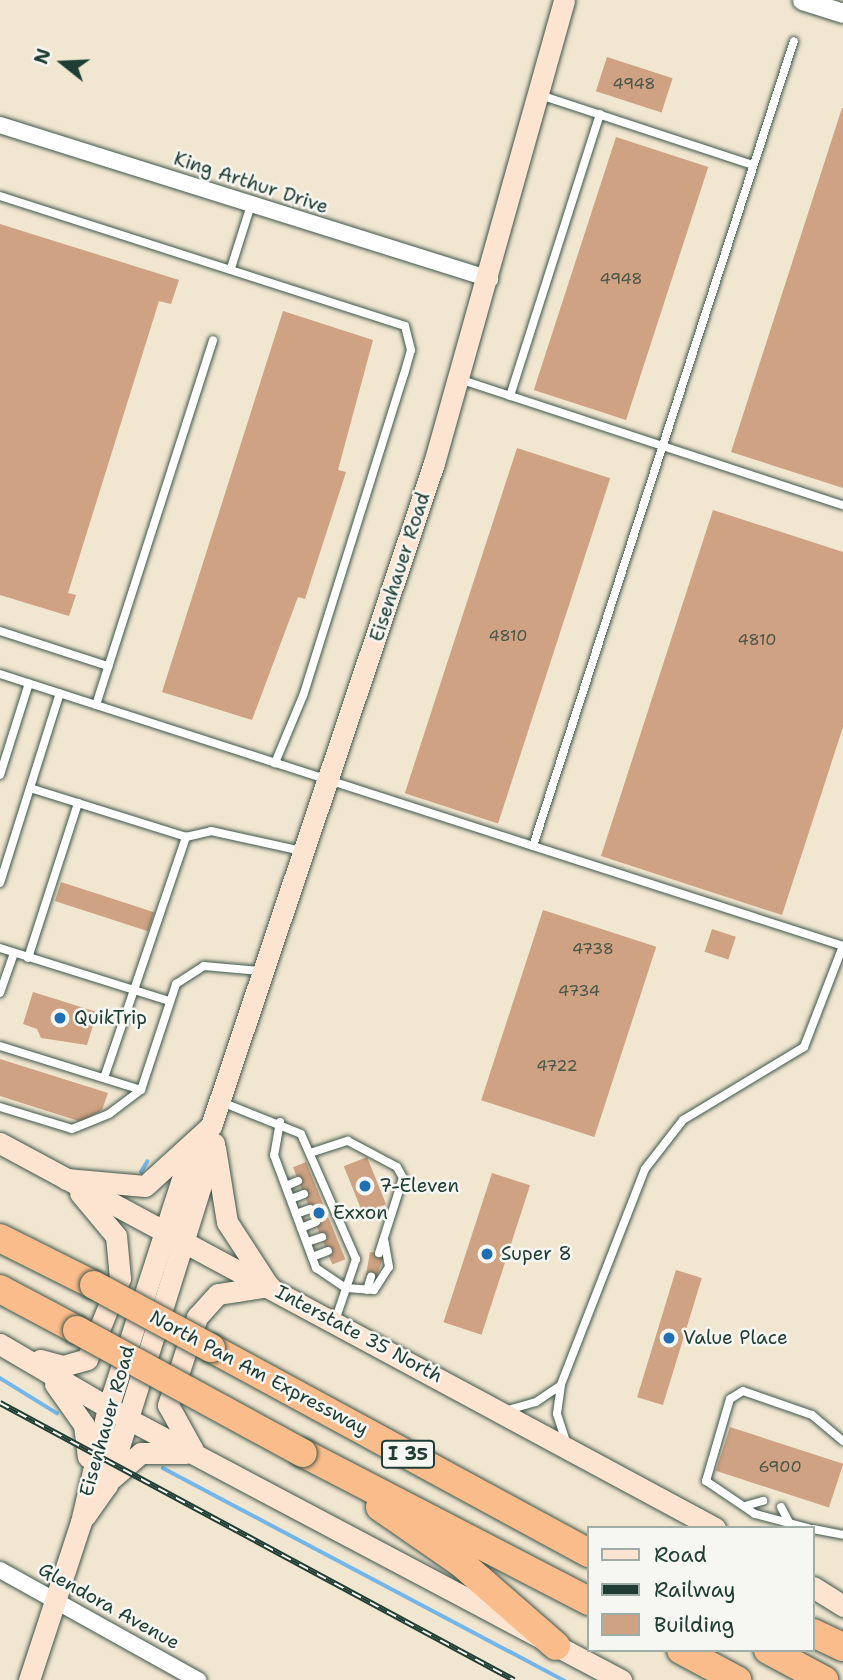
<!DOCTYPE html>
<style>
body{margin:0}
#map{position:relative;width:843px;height:1680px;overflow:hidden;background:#f1e6d0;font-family:"Shantell Sans",sans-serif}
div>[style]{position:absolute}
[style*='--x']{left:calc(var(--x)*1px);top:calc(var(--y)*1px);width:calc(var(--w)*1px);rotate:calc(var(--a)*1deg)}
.stream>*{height:3.5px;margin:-1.75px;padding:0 1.75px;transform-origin:1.75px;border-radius:1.75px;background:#74b6e9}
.building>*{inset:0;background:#cea282;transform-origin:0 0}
.roads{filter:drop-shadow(0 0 2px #3e564b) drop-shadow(0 0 2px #3e564b)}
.service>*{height:8px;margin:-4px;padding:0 4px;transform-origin:4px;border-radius:4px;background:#fff}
.minor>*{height:16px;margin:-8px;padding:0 8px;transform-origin:8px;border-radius:8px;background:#fff}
.tertiary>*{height:19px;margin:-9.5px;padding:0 9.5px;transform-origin:9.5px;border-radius:9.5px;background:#fff}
.secondary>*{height:21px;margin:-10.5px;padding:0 10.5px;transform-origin:10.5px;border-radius:10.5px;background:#fde4d1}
.motorway>*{height:28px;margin:-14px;padding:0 14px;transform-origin:14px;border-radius:14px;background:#fabc8b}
.rail>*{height:6px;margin-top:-3px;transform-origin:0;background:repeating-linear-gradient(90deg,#f6f6f2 0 10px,#1f3d34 0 20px);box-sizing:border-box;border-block:2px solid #1f3d34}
.bridges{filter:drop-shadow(0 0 2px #3e564b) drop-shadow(0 0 2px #3e564b)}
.motorway-bridge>*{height:28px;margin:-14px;padding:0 14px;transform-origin:14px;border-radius:14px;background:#fabc8b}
.dots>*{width:19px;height:19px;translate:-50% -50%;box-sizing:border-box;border:4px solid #f6f6f2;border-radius:50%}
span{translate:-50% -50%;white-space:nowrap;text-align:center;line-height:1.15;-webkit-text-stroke:5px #f6f6f2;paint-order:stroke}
.number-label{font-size:16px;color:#4b5648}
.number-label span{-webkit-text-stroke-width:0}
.shield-label span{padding:2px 5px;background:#f6f6f2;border:2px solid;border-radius:5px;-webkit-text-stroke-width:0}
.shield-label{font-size:18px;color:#1f3d34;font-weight:700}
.street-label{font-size:19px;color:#1f3d34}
.poi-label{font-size:19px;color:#1f3d34}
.left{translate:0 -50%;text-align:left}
.legend{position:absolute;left:587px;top:1526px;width:228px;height:126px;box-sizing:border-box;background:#f6f6f2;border:2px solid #a0aca6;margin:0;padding:9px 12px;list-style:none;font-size:21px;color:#1f3d34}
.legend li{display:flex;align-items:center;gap:14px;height:35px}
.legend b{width:35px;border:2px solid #a0aca6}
.north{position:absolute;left:28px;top:28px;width:70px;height:70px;-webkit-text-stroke:5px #f6f6f2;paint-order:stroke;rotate:288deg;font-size:19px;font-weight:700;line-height:28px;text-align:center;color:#1f3d34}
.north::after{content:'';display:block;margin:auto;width:24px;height:32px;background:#1f3d34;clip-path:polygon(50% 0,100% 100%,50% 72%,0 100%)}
</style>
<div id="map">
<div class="stream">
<div style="--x:141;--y:1172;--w:12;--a:-59"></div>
<div style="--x:0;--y:1378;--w:67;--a:31.6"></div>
<div style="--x:163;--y:1468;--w:454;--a:27.9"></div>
</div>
<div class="building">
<div style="left:607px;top:57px;width:69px;height:36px;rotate:18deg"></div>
<div style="clip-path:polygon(842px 108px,843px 108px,843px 488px,731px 452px)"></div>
<div style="left:616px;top:137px;width:97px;height:266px;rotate:18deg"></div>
<div style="clip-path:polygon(0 224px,179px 280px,171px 304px,159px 301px,68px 593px,76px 595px,69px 616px,0 595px)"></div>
<div style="clip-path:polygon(283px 311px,373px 340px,338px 470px,346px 472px,305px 599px,298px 597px,252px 720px,162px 692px)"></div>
<div style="left:517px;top:448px;width:98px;height:363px;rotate:18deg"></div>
<div style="clip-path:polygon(713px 510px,843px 552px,843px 727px,782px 915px,601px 856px)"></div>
<div style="left:61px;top:882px;width:98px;height:20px;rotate:18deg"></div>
<div style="left:543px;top:910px;width:119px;height:200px;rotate:18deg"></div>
<div style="left:712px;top:929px;width:25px;height:24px;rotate:18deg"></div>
<div style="clip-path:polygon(33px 992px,97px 1012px,87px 1045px,41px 1038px,37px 1029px,23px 1024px)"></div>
<div style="clip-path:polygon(0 1059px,108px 1093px,102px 1110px,82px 1122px,0 1096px)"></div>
<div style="left:367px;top:1157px;width:51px;height:25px;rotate:68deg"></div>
<div style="left:306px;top:1162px;width:105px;height:14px;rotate:68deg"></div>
<div style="left:492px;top:1173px;width:40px;height:157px;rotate:18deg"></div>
<div style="clip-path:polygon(370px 1252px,384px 1255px,376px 1278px,366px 1275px)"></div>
<div style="left:676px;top:1270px;width:27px;height:133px;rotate:17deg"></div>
<div style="left:730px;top:1427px;width:119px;height:46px;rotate:18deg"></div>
</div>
<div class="roads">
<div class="service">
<div style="--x:540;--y:95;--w:224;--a:18.2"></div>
<div style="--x:0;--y:196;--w:425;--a:17.8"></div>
<div style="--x:405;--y:326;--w:25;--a:76"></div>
<div style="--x:411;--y:350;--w:25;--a:106"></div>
<div style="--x:404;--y:374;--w:337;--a:107.4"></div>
<div style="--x:303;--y:696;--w:73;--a:112.7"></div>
<div style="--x:231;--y:268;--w:66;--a:-72.4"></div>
<div style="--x:459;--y:379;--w:404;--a:18.2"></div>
<div style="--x:510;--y:396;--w:296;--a:-72.3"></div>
<div style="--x:0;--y:631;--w:114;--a:18"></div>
<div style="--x:0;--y:674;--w:886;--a:17.88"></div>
<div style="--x:843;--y:946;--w:108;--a:111.1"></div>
<div style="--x:804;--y:1047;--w:141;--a:148.9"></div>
<div style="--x:683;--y:1120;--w:62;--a:127.8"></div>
<div style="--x:645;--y:1169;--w:232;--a:111.3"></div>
<div style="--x:561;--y:1385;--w:29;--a:98"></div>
<div style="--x:557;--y:1414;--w:29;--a:72"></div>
<div style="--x:96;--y:705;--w:383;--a:-72.2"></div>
<div style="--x:0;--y:775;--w:96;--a:-72.5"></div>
<div style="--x:30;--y:788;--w:164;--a:17.4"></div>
<div style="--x:186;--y:837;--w:26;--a:-13"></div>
<div style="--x:211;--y:831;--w:93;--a:12.4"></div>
<div style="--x:533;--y:846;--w:846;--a:-72.04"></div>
<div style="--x:0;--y:883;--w:199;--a:-72.5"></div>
<div style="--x:0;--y:948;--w:174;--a:17.4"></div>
<div style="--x:28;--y:958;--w:163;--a:-72.1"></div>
<div style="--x:0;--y:993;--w:42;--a:-70.7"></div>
<div style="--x:0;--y:1046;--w:148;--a:17.3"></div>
<div style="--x:141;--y:1090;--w:112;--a:-71.7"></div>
<div style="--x:176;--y:984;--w:33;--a:-33"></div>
<div style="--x:204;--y:966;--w:56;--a:5.1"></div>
<div style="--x:104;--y:1078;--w:255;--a:-71.2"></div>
<div style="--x:219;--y:1101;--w:88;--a:21.9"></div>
<div style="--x:301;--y:1134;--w:137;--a:66.3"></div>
<div style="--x:356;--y:1259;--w:65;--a:108.7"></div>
<div style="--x:0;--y:1107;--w:75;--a:17"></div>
<div style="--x:72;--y:1129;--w:40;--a:-22"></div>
<div style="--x:109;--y:1114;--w:40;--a:-37"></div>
<div style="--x:280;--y:1122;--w:34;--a:100"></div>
<div style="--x:274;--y:1155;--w:121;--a:69.6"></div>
<div style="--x:316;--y:1268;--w:36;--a:34"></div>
<div style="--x:346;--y:1288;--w:28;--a:4"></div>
<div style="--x:374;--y:1290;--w:27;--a:-57"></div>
<div style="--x:389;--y:1267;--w:27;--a:-100"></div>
<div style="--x:310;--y:1153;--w:40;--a:-18"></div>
<div style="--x:348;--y:1141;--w:55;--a:28"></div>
<div style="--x:397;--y:1167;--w:13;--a:61"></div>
<div style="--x:403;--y:1178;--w:79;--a:107.7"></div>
<div style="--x:286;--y:1186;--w:13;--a:-23"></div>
<div style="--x:291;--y:1199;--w:14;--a:-21"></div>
<div style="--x:296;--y:1214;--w:15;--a:-20"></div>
<div style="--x:301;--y:1228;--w:16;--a:-22"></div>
<div style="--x:307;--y:1242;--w:16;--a:-18"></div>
<div style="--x:312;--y:1257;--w:17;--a:-21"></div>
<div style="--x:367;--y:1290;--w:14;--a:-73"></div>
<div style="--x:508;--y:1410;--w:29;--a:-16"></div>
<div style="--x:536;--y:1402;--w:30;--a:-34"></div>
<div style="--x:745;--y:1506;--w:19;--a:-16"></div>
<div style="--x:781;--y:1507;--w:19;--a:62"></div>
<div style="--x:808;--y:1528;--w:55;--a:-165.2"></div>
<div style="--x:755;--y:1514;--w:59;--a:-146"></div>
<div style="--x:706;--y:1481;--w:85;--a:-73.7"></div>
<div style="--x:730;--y:1399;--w:15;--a:-32"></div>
<div style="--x:743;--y:1391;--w:73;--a:19.2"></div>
<div style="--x:812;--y:1415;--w:40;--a:40"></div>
<div style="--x:813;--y:1529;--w:31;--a:11"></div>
</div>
<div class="minor">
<div style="--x:0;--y:125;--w:514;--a:17.45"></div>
<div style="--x:0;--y:1570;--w:227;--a:29.1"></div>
</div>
<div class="tertiary">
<div style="--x:802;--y:0;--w:43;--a:17.6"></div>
</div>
<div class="secondary">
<div style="--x:0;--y:1143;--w:812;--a:28.3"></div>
<div style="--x:215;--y:1148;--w:75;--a:80.8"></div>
<div style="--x:227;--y:1222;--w:72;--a:57"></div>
<div style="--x:66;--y:1179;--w:79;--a:5.1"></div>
<div style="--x:145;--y:1186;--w:89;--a:-42.3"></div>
<div style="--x:211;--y:1126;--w:699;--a:-71.41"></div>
<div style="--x:434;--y:463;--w:481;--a:-74.3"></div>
<div style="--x:0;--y:1344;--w:148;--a:30.4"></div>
<div style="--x:128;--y:1419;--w:558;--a:27.9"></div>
<div style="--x:40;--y:1360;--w:24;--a:15"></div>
<div style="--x:63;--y:1366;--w:25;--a:-16"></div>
<div style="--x:87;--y:1359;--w:87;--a:-67.8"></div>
<div style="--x:120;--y:1278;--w:42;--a:-95.4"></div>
<div style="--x:116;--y:1236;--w:56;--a:-129.9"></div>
<div style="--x:55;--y:1384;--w:50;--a:54.7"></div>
<div style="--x:84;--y:1425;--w:32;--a:83"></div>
<div style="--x:193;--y:1450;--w:51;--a:-119.1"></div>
<div style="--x:168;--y:1405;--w:93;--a:-71.8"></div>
<div style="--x:197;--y:1317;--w:31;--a:-48"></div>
<div style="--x:218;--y:1294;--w:52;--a:-8.9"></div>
<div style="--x:112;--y:1478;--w:38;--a:-41"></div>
<div style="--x:141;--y:1453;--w:45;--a:0"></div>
<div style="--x:85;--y:1516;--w:38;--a:-55"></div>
<div style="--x:107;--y:1485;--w:358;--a:-72.6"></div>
<div style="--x:813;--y:1587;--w:36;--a:32"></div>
<div style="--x:29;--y:1680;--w:166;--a:-71.8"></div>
<div style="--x:81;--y:1522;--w:117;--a:-76.7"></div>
<div style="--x:108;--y:1408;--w:273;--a:-72.1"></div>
</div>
<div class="motorway">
<div style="--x:0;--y:1238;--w:105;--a:26.6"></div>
<div style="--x:0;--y:1289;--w:87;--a:28"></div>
<div style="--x:211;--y:1348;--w:430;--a:28.5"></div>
<div style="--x:303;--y:1453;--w:322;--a:27.4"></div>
<div style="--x:380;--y:1507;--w:98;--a:34.7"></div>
<div style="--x:461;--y:1563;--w:126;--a:41.1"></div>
<div style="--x:813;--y:1633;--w:33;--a:25"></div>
<div style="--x:681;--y:1650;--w:64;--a:28.2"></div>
<div style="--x:768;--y:1650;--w:64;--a:28.2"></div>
</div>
</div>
<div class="rail">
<div style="--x:0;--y:1403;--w:584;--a:28.32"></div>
</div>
<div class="bridges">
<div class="motorway-bridge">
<div style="--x:94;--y:1285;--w:133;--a:28.3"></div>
<div style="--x:77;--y:1330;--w:257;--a:28.6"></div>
</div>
</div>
<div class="dots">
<div style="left:60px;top:1018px;background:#1f6fb2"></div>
<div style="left:365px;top:1186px;background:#1f6fb2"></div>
<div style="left:319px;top:1213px;background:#1f6fb2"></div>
<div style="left:487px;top:1254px;background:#1f6fb2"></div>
<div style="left:669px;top:1338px;background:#1f6fb2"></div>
</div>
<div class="number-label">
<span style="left:634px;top:84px">4948</span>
<span style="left:621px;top:279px">4948</span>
<span style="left:508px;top:636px">4810</span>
<span style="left:757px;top:640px">4810</span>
<span style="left:593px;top:949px">4738</span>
<span style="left:579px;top:991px">4734</span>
<span style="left:557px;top:1066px">4722</span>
<span style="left:780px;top:1467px">6900</span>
</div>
<div class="shield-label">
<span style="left:408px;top:1454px">I 35</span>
</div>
<div class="street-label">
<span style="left:251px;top:183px;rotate:18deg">King Arthur Drive</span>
<span style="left:400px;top:567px;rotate:-72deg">Eisenhauer Road</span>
<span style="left:359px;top:1334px;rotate:28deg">Interstate 35 North</span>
<span style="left:259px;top:1373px;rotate:28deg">North Pan Am Expressway</span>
<span style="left:107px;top:1421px;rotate:-74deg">Eisenhauer Road</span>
<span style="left:109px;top:1606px;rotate:29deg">Glendora Avenue</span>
</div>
<div class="poi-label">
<span class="left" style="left:74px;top:1018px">QuikTrip</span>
<span class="left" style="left:379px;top:1186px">7-Eleven</span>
<span class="left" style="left:333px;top:1213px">Exxon</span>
<span class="left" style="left:501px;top:1254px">Super 8</span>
<span class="left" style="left:683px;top:1338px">Value Place</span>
</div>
<ul class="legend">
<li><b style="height:9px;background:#fde4d1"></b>Road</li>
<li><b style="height:9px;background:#1f3d34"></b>Railway</li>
<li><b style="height:19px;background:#cea282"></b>Building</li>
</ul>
<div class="north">N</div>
</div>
